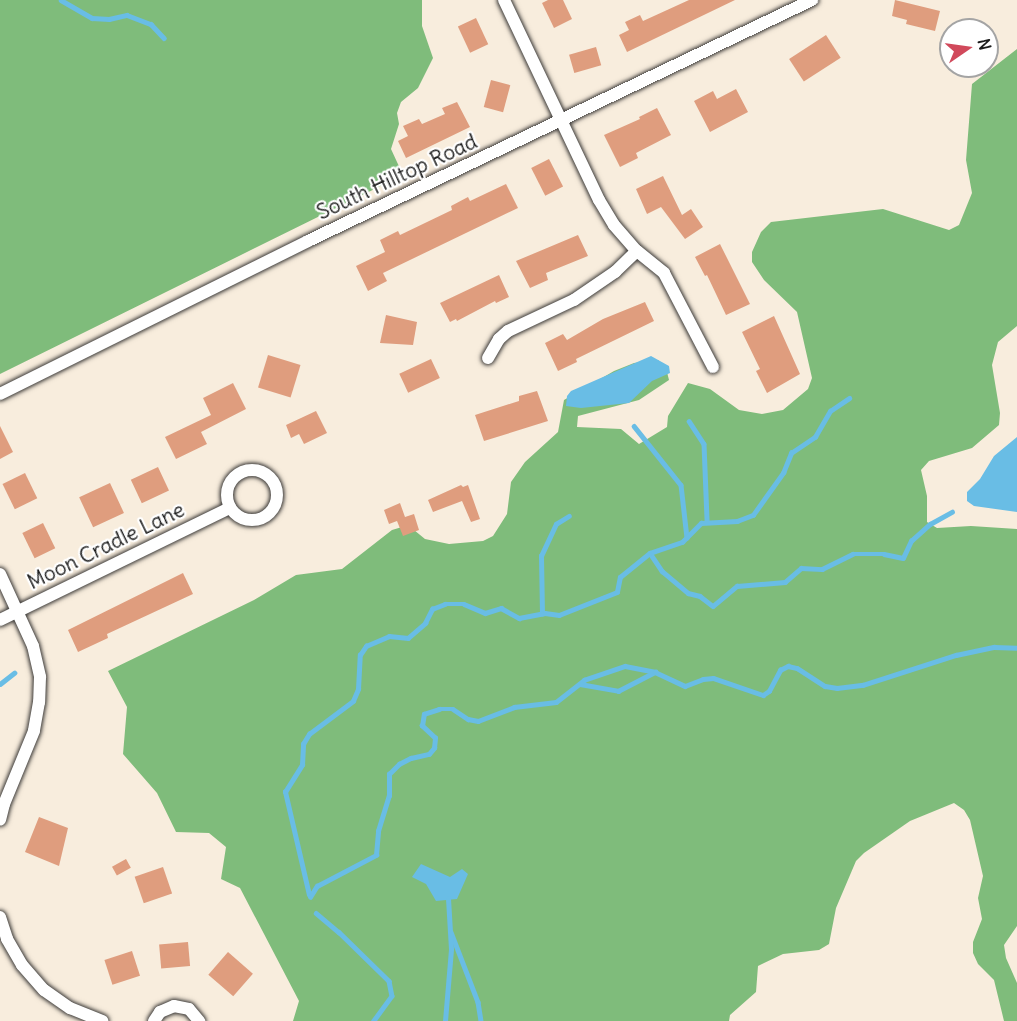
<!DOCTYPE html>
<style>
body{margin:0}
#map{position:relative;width:1017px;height:1021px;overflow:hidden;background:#f8eddd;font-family:Delius,sans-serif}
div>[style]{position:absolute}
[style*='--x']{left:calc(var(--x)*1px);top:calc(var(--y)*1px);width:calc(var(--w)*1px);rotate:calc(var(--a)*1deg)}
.forest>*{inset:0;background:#7fbc7b}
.water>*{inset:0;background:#69bde5}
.stream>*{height:4.5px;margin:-2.25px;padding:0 2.25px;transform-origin:2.25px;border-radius:2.25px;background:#69bde5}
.building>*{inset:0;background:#df9d7e;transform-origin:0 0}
.roads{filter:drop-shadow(0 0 2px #3d3b39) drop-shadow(0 0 2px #3d3b39)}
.minor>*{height:12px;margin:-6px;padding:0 6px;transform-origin:6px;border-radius:6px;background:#fff}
.minor>.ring{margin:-6px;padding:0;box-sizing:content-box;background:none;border:12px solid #fff;border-radius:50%}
span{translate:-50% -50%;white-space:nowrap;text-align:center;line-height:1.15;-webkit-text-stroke:4.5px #fff;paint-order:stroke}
.street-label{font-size:21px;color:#1c1c1c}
.north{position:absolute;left:939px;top:18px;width:60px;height:60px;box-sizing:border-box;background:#fff;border:2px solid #a4a4a4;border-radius:50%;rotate:77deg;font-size:16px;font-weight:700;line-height:24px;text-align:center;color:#1c1c1c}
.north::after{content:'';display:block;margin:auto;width:21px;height:27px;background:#d1495b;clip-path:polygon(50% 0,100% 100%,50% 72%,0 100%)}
</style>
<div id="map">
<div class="forest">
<div style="clip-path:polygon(0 0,422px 0,422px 26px,433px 58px,418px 88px,401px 102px,397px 113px,399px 124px,391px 149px,403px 175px,0 374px)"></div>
<div style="clip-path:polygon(1017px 49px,1017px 326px,998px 342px,992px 365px,1000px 413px,999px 425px,972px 448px,929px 461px,921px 470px,927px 496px,927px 522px,937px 528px,971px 526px,1017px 529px,1017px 926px,1004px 945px,1006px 958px,1017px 983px,1017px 1021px,1004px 1021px,994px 980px,978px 964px,973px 953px,973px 942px,982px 919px,978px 898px,983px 876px,970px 820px,964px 810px,954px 803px,910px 821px,864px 853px,856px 861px,836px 908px,829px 944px,819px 950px,783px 954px,758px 966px,756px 992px,730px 1015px,729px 1021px,293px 1021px,299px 1001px,240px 888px,221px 879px,226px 847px,209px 833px,176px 832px,157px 793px,123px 754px,127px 707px,108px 671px,254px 600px,296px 575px,342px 569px,392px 530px,402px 527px,414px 530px,425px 539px,449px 544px,483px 541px,493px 536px,507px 514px,511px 482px,525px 462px,558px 432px,564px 400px,614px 371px,634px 363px,658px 360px,666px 368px,669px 380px,639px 400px,578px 416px,577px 427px,621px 429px,639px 444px,667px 427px,668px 416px,688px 383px,710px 389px,739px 410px,762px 414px,783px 410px,808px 389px,812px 378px,797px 312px,764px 280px,752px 262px,752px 252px,761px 232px,771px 222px,883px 209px,949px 230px,959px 225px,972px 193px,966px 160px,972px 84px)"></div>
</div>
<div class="water">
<div style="clip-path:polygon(651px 356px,669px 366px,670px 373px,652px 381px,629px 403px,581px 408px,566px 406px,567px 396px,571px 391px)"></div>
<div style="clip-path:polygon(1017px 437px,1017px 512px,974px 506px,967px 501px,967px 492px,980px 479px,994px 456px)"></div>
<div style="clip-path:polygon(421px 864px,450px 877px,462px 869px,468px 874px,457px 899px,436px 901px,426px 884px,412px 877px)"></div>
</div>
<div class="stream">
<div style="--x:61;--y:0;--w:36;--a:30"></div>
<div style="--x:92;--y:18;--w:17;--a:3"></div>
<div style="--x:109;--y:19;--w:18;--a:-13"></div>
<div style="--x:127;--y:15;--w:26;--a:21"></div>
<div style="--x:151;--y:24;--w:19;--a:47"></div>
<div style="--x:689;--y:421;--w:27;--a:57"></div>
<div style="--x:704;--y:444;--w:76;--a:87.7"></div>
<div style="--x:634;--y:426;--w:75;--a:51.5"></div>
<div style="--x:681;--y:485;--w:53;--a:83.5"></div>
<div style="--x:650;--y:553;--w:22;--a:56"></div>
<div style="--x:662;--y:571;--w:34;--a:40"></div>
<div style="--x:688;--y:593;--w:12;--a:14"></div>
<div style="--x:700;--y:596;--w:16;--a:38"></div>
<div style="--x:713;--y:606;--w:31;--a:-40"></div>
<div style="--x:737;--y:586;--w:48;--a:-4.8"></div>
<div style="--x:785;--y:582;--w:21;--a:-41"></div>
<div style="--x:801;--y:568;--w:21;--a:3"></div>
<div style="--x:822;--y:569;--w:34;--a:-26"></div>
<div style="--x:853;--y:554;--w:31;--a:0"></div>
<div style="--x:884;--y:554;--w:19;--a:12"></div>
<div style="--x:903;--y:558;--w:19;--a:-65"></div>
<div style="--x:911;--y:541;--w:25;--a:-42"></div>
<div style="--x:930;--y:524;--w:25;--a:-29"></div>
<div style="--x:542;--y:614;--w:58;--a:-91"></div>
<div style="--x:541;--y:556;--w:35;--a:-65"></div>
<div style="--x:556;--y:524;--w:15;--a:-32"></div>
<div style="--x:0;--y:684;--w:18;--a:-38"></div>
<div style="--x:580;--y:684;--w:39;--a:10"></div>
<div style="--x:618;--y:691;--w:42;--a:-27.2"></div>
<div style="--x:309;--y:895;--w:106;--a:-103.1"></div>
<div style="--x:285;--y:792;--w:32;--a:-58"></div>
<div style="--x:302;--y:765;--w:21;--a:-87"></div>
<div style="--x:303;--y:744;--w:12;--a:-59"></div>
<div style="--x:309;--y:734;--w:55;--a:-36.9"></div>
<div style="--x:353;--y:701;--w:13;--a:-67"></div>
<div style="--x:358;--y:689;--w:34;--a:-87"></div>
<div style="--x:360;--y:655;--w:11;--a:-56"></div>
<div style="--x:366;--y:646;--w:25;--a:-23"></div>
<div style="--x:389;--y:636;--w:19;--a:6"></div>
<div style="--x:408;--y:638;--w:23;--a:-41"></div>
<div style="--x:425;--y:623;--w:16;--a:-63"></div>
<div style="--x:432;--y:609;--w:14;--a:-21"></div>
<div style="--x:445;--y:604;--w:19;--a:0"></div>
<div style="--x:464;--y:604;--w:23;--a:23"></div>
<div style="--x:485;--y:613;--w:17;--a:-17"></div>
<div style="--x:501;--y:608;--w:21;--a:29"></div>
<div style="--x:519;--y:618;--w:26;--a:-11"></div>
<div style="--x:545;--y:613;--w:14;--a:8"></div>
<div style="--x:559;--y:615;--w:62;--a:-21.6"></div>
<div style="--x:617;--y:592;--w:15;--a:-79"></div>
<div style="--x:620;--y:577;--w:38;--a:-39"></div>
<div style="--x:650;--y:553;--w:34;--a:-19"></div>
<div style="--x:682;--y:542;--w:27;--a:-45"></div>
<div style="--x:701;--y:523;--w:36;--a:-3"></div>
<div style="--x:737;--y:521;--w:17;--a:-21"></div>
<div style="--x:753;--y:515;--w:52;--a:-54.5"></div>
<div style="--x:783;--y:473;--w:22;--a:-68"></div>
<div style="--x:791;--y:453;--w:29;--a:-34"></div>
<div style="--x:815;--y:437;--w:30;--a:-60"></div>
<div style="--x:830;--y:411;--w:23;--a:-34"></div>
<div style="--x:310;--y:897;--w:13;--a:-58"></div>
<div style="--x:317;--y:886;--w:67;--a:-27.7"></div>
<div style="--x:376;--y:855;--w:24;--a:-85"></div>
<div style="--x:378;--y:831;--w:37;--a:-73"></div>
<div style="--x:389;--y:796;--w:22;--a:-90"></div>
<div style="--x:389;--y:774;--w:14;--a:-45"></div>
<div style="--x:399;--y:764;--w:13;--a:-27"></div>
<div style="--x:411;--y:758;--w:18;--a:-13"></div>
<div style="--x:429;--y:754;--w:8;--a:-50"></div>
<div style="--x:434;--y:748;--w:10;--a:-84"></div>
<div style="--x:435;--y:738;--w:18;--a:-137"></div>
<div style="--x:422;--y:726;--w:12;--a:-81"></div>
<div style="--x:424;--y:714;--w:16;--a:-18"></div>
<div style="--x:439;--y:709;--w:14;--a:0"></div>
<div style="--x:453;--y:709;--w:18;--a:34"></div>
<div style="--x:468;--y:719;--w:10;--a:11"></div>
<div style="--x:478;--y:721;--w:39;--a:-21"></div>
<div style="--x:514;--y:707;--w:42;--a:-6.8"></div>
<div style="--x:556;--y:702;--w:36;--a:-38"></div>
<div style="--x:584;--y:680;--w:43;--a:-18.9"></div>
<div style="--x:625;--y:666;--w:31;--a:11"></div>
<div style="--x:655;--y:672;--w:33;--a:25"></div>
<div style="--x:685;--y:686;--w:19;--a:-21"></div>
<div style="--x:703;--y:679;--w:10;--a:-6"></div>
<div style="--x:713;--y:678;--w:53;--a:18.8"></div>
<div style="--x:763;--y:695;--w:7;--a:-34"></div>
<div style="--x:769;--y:691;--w:24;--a:-62"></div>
<div style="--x:780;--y:670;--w:9;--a:-27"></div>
<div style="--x:788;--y:666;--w:9;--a:13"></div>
<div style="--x:797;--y:668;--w:33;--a:33"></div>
<div style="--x:825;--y:686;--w:12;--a:9"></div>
<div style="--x:837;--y:688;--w:26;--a:-7"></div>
<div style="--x:863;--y:685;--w:98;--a:-17.9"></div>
<div style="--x:956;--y:655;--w:39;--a:-12"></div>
<div style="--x:994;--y:647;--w:23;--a:2"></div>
<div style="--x:316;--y:913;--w:30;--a:40"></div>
<div style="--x:339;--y:932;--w:70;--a:44.4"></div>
<div style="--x:389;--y:981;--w:15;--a:79"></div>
<div style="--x:392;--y:996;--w:31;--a:126"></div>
<div style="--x:451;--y:932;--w:75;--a:68.9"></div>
<div style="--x:478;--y:1002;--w:19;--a:81"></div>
<div style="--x:445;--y:1021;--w:72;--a:-85.2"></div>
<div style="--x:451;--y:949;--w:50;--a:-93.4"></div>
</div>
<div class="building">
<div style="clip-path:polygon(548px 0,563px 0,572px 19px,554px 28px,542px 3px)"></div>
<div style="clip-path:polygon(689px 0,735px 0,627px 52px,619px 35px,629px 30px,625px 22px,640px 15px,643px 21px)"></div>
<div style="clip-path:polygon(895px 0,940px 11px,935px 31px,906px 24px,907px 20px,892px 16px)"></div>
<div style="left:476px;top:18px;width:29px;height:20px;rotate:65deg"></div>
<div style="left:826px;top:35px;width:27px;height:44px;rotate:57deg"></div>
<div style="left:596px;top:47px;width:19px;height:28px;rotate:74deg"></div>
<div style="left:491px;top:80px;width:20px;height:28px;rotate:15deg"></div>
<div style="clip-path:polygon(736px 89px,748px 112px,710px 132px,694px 101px,713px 91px,717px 99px)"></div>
<div style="clip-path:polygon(457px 102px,470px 127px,406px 158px,398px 141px,408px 136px,403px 126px,419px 119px,422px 124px,445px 114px,442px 108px)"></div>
<div style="clip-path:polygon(657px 108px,671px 135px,636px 153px,638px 158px,620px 167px,604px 135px,640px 119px,639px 117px)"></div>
<div style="left:549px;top:159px;width:31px;height:20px;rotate:63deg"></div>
<div style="clip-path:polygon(663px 176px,682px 215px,691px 209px,703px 227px,685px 239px,661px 207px,647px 214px,636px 189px)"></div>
<div style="clip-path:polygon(506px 184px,518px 208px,383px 273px,387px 281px,368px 291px,356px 266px,385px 252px,380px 240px,398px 231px,400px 235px,452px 210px,451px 206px,468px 197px,470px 201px)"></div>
<div style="clip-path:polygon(578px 235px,588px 256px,546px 273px,548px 280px,530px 288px,516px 261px)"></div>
<div style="clip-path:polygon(720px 244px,750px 304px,726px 315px,707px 275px,705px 276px,695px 257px)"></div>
<div style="clip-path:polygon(499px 275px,509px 297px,496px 303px,495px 301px,457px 321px,456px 319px,450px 322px,440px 303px)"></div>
<div style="clip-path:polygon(645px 302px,654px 321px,576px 359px,577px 362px,558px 371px,545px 343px,563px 334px,567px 340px,603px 319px)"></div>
<div style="clip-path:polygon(386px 315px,417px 322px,413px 345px,380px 343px)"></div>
<div style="clip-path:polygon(774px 316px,800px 374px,767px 393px,756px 371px,760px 369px,742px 332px)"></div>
<div style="left:268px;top:355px;width:34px;height:34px;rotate:17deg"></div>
<div style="left:431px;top:359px;width:21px;height:35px;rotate:65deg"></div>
<div style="clip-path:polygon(233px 383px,246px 409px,201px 432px,207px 444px,176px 459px,165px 437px,211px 415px,203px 398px)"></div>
<div style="clip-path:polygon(537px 391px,548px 421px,484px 441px,475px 415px,519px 401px,519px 396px)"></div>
<div style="clip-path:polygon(316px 411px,327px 433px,304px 444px,299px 434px,291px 438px,286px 425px)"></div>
<div style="clip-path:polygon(0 426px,13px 452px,0 459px)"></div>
<div style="left:158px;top:467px;width:26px;height:30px;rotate:65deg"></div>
<div style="left:25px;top:473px;width:28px;height:25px;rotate:64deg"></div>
<div style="left:110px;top:483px;width:33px;height:34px;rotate:65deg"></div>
<div style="clip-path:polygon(461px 485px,463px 487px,468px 485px,480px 519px,471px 522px,462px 501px,433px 512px,428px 500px)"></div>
<div style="clip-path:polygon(400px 503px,405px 517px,414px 514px,419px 530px,403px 536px,397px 521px,389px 524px,384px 510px)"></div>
<div style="left:43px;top:523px;width:28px;height:23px;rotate:64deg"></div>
<div style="clip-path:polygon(183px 573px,193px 594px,107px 634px,108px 638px,78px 652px,68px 630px)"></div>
<div style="clip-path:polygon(39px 817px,68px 828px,59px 866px,25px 852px)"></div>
<div style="left:126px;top:859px;width:10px;height:16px;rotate:61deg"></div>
<div style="left:163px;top:867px;width:28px;height:30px;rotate:71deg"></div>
<div style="left:188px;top:942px;width:24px;height:29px;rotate:85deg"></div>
<div style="left:132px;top:951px;width:26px;height:29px;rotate:72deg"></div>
<div style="left:228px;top:952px;width:33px;height:30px;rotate:41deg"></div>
</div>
<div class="roads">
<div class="minor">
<div style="--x:504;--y:0;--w:221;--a:64.6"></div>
<div style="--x:599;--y:200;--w:29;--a:59"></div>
<div style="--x:614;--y:225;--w:35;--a:49"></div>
<div style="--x:637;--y:251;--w:35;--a:39"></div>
<div style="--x:664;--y:273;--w:106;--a:62.5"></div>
<div style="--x:488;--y:358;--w:22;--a:-60"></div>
<div style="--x:499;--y:339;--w:12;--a:-42"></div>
<div style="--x:508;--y:331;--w:73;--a:-25.2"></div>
<div style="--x:574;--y:300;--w:50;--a:-34.3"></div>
<div style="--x:615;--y:272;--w:30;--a:-44"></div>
<div style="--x:0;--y:394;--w:344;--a:-26.4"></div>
<div style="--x:308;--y:241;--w:559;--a:-25.56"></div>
<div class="ring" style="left:227px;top:470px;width:38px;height:38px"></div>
<div style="--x:0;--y:574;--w:79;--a:65.4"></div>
<div style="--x:33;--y:646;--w:32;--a:77"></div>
<div style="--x:40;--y:677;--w:25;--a:92"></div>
<div style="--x:39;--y:702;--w:29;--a:100"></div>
<div style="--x:34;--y:731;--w:79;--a:112.3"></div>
<div style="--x:4;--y:804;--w:16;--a:104"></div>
<div style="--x:0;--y:620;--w:256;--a:-26"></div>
<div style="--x:0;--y:917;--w:23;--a:72"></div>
<div style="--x:7;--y:939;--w:30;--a:60"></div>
<div style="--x:22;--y:965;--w:33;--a:49"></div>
<div style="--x:44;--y:990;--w:32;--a:35"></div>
<div style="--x:70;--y:1008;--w:35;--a:22"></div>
<div style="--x:154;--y:1021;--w:11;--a:-56"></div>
<div style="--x:160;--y:1012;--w:15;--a:-23"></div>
<div style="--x:174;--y:1006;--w:15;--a:11"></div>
<div style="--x:189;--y:1009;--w:16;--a:50"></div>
</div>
</div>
<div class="street-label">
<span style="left:397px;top:177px;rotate:-25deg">South Hilltop Road</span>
<span style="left:106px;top:546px;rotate:-26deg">Moon Cradle Lane</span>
</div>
<div class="north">N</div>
</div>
